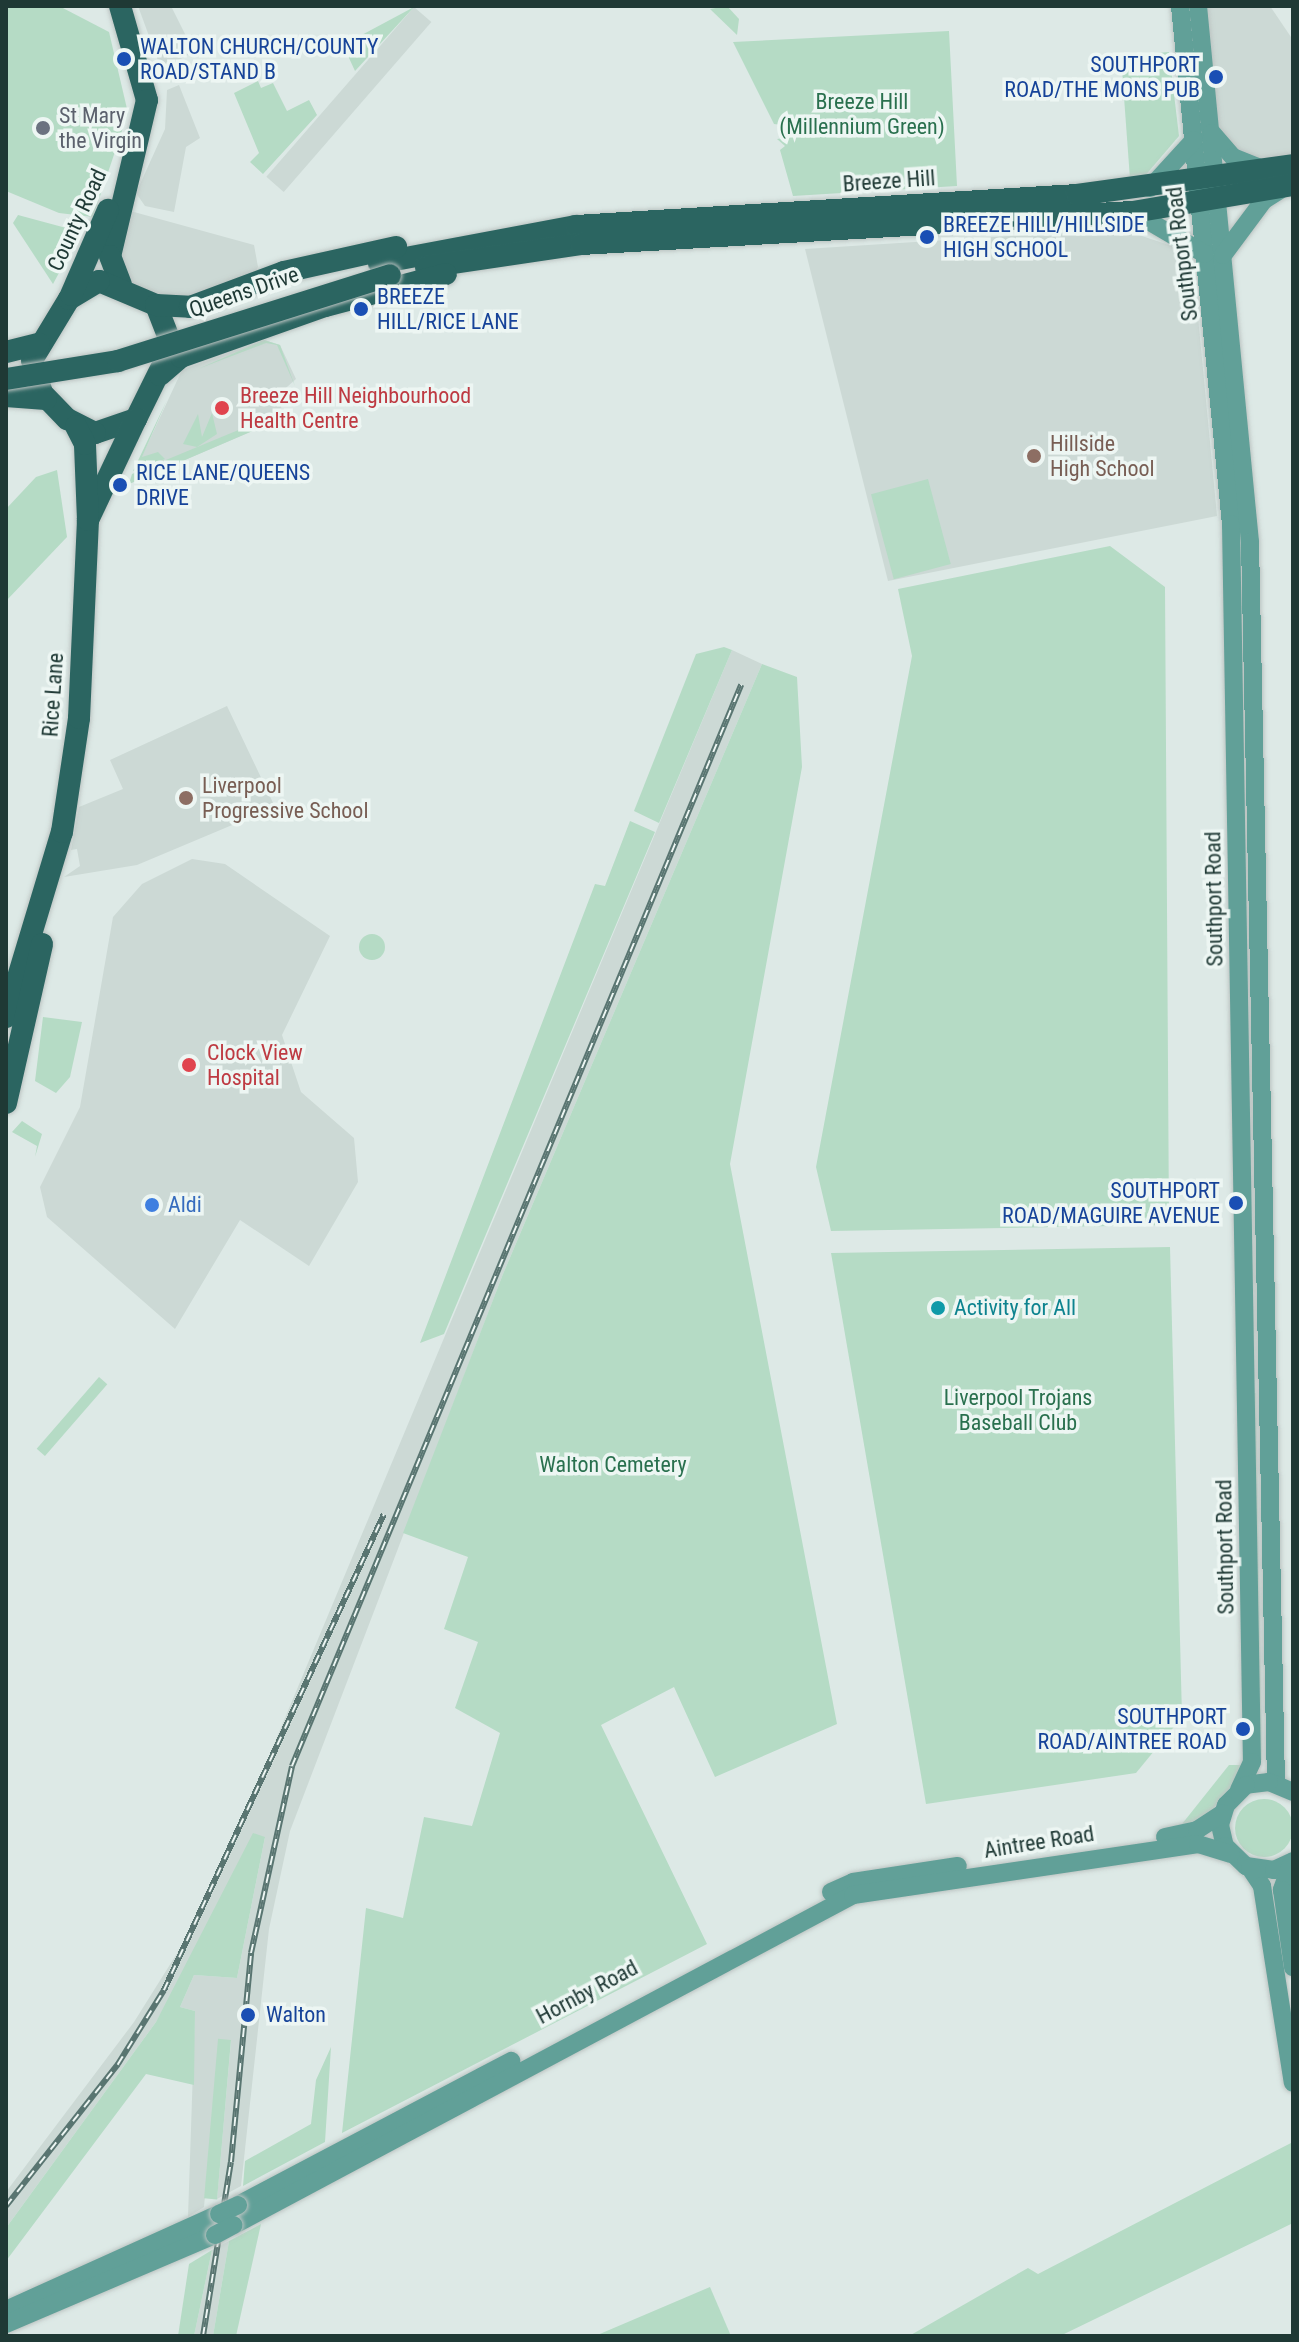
<!DOCTYPE html>
<style>
body{margin:0}
#map{position:relative;width:1299px;height:2342px;overflow:hidden;background:#dde9e6;font-family:"Roboto Condensed",sans-serif}
div>[style]{position:absolute}
[style*='--x']{left:calc(var(--x)*1px);top:calc(var(--y)*1px);width:calc(var(--w)*1px);rotate:calc(var(--a)*1deg)}
.built>*{inset:0;background:#ccd9d5;transform-origin:0 0}
.green>*{inset:0;background:#b5dbc5;transform-origin:0 0}
.round{border-radius:50%}
.roads{filter:drop-shadow(0 0 2px #bcc4c2) drop-shadow(0 0 2px #bcc4c2)}
.major>*{height:18px;margin:-9px;padding:0 9px;transform-origin:9px;border-radius:9px;background:#61a098}
.highway>*{height:22px;margin:-11px;padding:0 11px;transform-origin:11px;border-radius:11px;background:#2b6561}
.rail>*{height:6px;margin-top:-3px;transform-origin:0;background:repeating-linear-gradient(90deg,#edf6f3 0 9px,#597571 0 18px);box-sizing:border-box;border-block:2px solid #597571}
.bridges{filter:drop-shadow(0 0 2px #bcc4c2) drop-shadow(0 0 2px #bcc4c2)}
.major-bridge>*{height:18px;margin:-9px;padding:0 9px;transform-origin:9px;border-radius:9px;background:#61a098}
.highway-bridge>*{height:22px;margin:-11px;padding:0 11px;transform-origin:11px;border-radius:11px;background:#2b6561}
.dots>*{width:22px;height:22px;translate:-50% -50%;box-sizing:border-box;border:4px solid #edf6f3;border-radius:50%}
span{translate:-50% -50%;white-space:nowrap;text-align:center;line-height:1.15;-webkit-text-stroke:7px #edf6f3;paint-order:stroke}
.transit-label{font-size:22px;color:#164399}
.left{translate:0 -50%;text-align:left}
.right{translate:-100% -50%;text-align:right}
.park-label{font-size:22px;color:#29704e}
.worship-label{font-size:22px;color:#5b616d}
.street-label{font-size:22px;color:#1f3935}
.health-label{font-size:22px;color:#be3a42}
.education-label{font-size:22px;color:#785e54}
.shop-label{font-size:22px;color:#366cbe}
.culture-label{font-size:22px;color:#0d838f}
.frame{position:absolute;inset:0;border:8px solid #1f3935;pointer-events:none}
</style>
<div id="map">
<div class="built">
<div style="clip-path:polygon(138px 6px,171px 6px,194px 52px,161px 69px)"></div>
<div style="clip-path:polygon(1204px 6px,1270px 6px,1293px 40px,1293px 158px,1259px 162px,1220px 139px)"></div>
<div style="left:414px;top:7px;width:23px;height:225px;rotate:41deg"></div>
<div style="clip-path:polygon(179px 85px,200px 138px,186px 147px,174px 212px,145px 206px,136px 193px,165px 129px,167px 90px)"></div>
<div style="clip-path:polygon(123px 209px,254px 245px,258px 267px,252px 279px,190px 307px,126px 287px,113px 238px)"></div>
<div style="clip-path:polygon(1121px 229px,1172px 246px,1193px 264px,1217px 516px,888px 581px,805px 249px)"></div>
<div style="clip-path:polygon(264px 340px,280px 345px,296px 379px,279px 394px,283px 418px,129px 484px,182px 370px)"></div>
<div style="clip-path:polygon(732px 650px,762px 664px,503px 1274px,290px 1831px,269px 1929px,241px 2186px,217px 2199px,231px 2041px,219px 2041px,204px 2207px,188px 2217px,195px 2011px,180px 2007px,194px 1975px,237px 1978px,265px 1837px,156px 2022px,6px 2228px,6px 2192px,134px 2022px,186px 1939px,236px 1835px)"></div>
<div style="clip-path:polygon(227px 706px,275px 807px,137px 865px,64px 877px,80px 866px,77px 849px,71px 850px,79px 807px,123px 789px,110px 760px)"></div>
<div style="clip-path:polygon(192px 859px,225px 864px,330px 936px,282px 1035px,301px 1092px,354px 1138px,358px 1182px,309px 1266px,240px 1220px,175px 1329px,47px 1217px,40px 1187px,80px 1107px,113px 917px,142px 884px)"></div>
<div style="clip-path:polygon(229px 2241px,213px 2336px,194px 2336px,212px 2250px)"></div>
</div>
<div class="green">
<div style="clip-path:polygon(6px 6px,59px 6px,109px 32px,128px 113px,93px 217px,59px 213px,6px 191px)"></div>
<div style="clip-path:polygon(727px 6px,739px 19px,737px 35px,710px 9px)"></div>
<div style="clip-path:polygon(414px 7px,355px 71px,343px 45px)"></div>
<div style="clip-path:polygon(949px 31px,957px 186px,793px 196px,780px 150px,785px 146px,777px 139px,784px 138px,782px 125px,774px 124px,733px 42px)"></div>
<div style="clip-path:polygon(1169px 52px,1179px 136px,1144px 177px,1130px 179px,1121px 56px)"></div>
<div style="clip-path:polygon(258px 81px,261px 88px,273px 83px,287px 111px,309px 100px,317px 115px,263px 174px,250px 162px,259px 153px,234px 93px)"></div>
<div style="clip-path:polygon(18px 215px,81px 232px,53px 284px,13px 223px)"></div>
<div style="clip-path:polygon(264px 340px,280px 345px,295px 386px,277px 345px,266px 343px,198px 369px)"></div>
<div style="clip-path:polygon(167px 400px,142px 457px,158px 452px,165px 459px,133px 471px)"></div>
<div style="clip-path:polygon(282px 412px,283px 418px,129px 484px,132px 474px)"></div>
<div style="clip-path:polygon(212px 413px,217px 434px,197px 447px,183px 444px,198px 414px,202px 437px)"></div>
<div style="clip-path:polygon(57px 470px,67px 537px,6px 601px,6px 509px,36px 477px)"></div>
<div style="left:928px;top:479px;width:88px;height:59px;rotate:75deg"></div>
<div style="clip-path:polygon(1110px 546px,1165px 587px,1169px 1225px,831px 1231px,816px 1167px,912px 656px,898px 589px)"></div>
<div style="clip-path:polygon(724px 647px,732px 650px,659px 823px,634px 811px,696px 654px)"></div>
<div style="clip-path:polygon(762px 664px,797px 677px,802px 767px,730px 1164px,837px 1724px,715px 1777px,674px 1687px,601px 1725px,707px 1944px,342px 2133px,366px 1908px,403px 1918px,424px 1817px,472px 1826px,500px 1733px,455px 1708px,478px 1642px,444px 1629px,468px 1557px,403px 1533px,503px 1274px)"></div>
<div style="clip-path:polygon(630px 821px,655px 832px,444px 1334px,420px 1343px,595px 884px,605px 886px)"></div>
<div class="round" style="left:359px;top:934px;width:26px;height:26px"></div>
<div style="clip-path:polygon(43px 1017px,82px 1022px,70px 1077px,56px 1093px,35px 1081px)"></div>
<div style="clip-path:polygon(22px 1121px,42px 1134px,35px 1157px,37px 1146px,12px 1132px)"></div>
<div style="clip-path:polygon(1170px 1247px,1182px 1717px,1136px 1773px,926px 1804px,831px 1253px)"></div>
<div style="left:99px;top:1377px;width:11px;height:95px;rotate:41deg"></div>
<div style="clip-path:polygon(1250px 1393px,1256px 1393px,1262px 1760px,1257px 1760px)"></div>
<div style="clip-path:polygon(1229px 1765px,1243px 1765px,1239px 1776px,1209px 1814px,1178px 1829px)"></div>
<div class="round" style="left:1235px;top:1799px;width:58px;height:58px"></div>
<div style="clip-path:polygon(253px 1833px,265px 1837px,237px 1978px,194px 1975px,180px 2007px,195px 2011px,194px 2085px,146px 2074px,6px 2261px,6px 2228px,156px 2022px)"></div>
<div style="left:231px;top:2040px;width:160px;height:13px;rotate:95deg"></div>
<div style="clip-path:polygon(331px 2047px,325px 2142px,243px 2186px,245px 2161px,311px 2124px,316px 2080px)"></div>
<div style="clip-path:polygon(1291px 2143px,1293px 2223px,1060px 2336px,909px 2336px,1028px 2268px,1038px 2274px)"></div>
<div style="clip-path:polygon(261px 2224px,236px 2336px,213px 2336px,229px 2241px)"></div>
<div style="clip-path:polygon(212px 2250px,194px 2336px,178px 2336px,189px 2264px)"></div>
<div style="clip-path:polygon(710px 2287px,731px 2336px,595px 2336px)"></div>
</div>
<div class="roads">
<div class="major">
<div style="--x:1180;--y:6;--w:521;--a:84.38"></div>
<div style="--x:1231;--y:524;--w:1238;--a:89.03"></div>
<div style="--x:1252;--y:1762;--w:31;--a:115"></div>
<div style="--x:1198;--y:6;--w:539;--a:84.46"></div>
<div style="--x:1250;--y:542;--w:1241;--a:88.8"></div>
<div style="--x:1212;--y:133;--w:32;--a:49"></div>
<div style="--x:1233;--y:157;--w:31;--a:22"></div>
<div style="--x:1150;--y:188;--w:65;--a:-47.5"></div>
<div style="--x:1133;--y:212;--w:83;--a:30.3"></div>
<div style="--x:1223;--y:255;--w:69;--a:-53.3"></div>
<div style="--x:1264;--y:200;--w:22;--a:-32"></div>
<div style="--x:1293;--y:1792;--w:26;--a:-157"></div>
<div style="--x:1269;--y:1782;--w:23;--a:173"></div>
<div style="--x:1246;--y:1785;--w:28;--a:135"></div>
<div style="--x:1226;--y:1805;--w:21;--a:107"></div>
<div style="--x:1220;--y:1825;--w:22;--a:77"></div>
<div style="--x:1225;--y:1846;--w:29;--a:44"></div>
<div style="--x:1246;--y:1866;--w:28;--a:8"></div>
<div style="--x:1274;--y:1870;--w:21;--a:-25"></div>
<div style="--x:1165;--y:1837;--w:33;--a:-12"></div>
<div style="--x:1197;--y:1830;--w:30;--a:-33"></div>
<div style="--x:1292;--y:1862;--w:30;--a:110"></div>
<div style="--x:1282;--y:1890;--w:78;--a:81.9"></div>
<div style="--x:1250;--y:1868;--w:22;--a:56"></div>
<div style="--x:1262;--y:1886;--w:199;--a:81.1"></div>
<div style="--x:831;--y:1892;--w:24;--a:-24"></div>
<div style="--x:853;--y:1882;--w:106;--a:-8.7"></div>
<div style="--x:238;--y:2205;--w:309;--a:-27.8"></div>
<div style="--x:234;--y:2225;--w:701;--a:-28.06"></div>
<div style="--x:853;--y:1895;--w:349;--a:-8.4"></div>
<div style="--x:1198;--y:1844;--w:34;--a:17"></div>
<div style="--x:6;--y:2310;--w:234;--a:-24.3"></div>
<div style="--x:6;--y:2324;--w:227;--a:-23.1"></div>
</div>
<div class="highway">
<div style="--x:120;--y:6;--w:98;--a:74"></div>
<div style="--x:147;--y:100;--w:160;--a:103.3"></div>
<div style="--x:110;--y:256;--w:31;--a:69"></div>
<div style="--x:379;--y:263;--w:200;--a:-10.6"></div>
<div style="--x:576;--y:226;--w:502;--a:-3.54"></div>
<div style="--x:1077;--y:195;--w:218;--a:-7.9"></div>
<div style="--x:426;--y:267;--w:157;--a:-8.4"></div>
<div style="--x:581;--y:244;--w:553;--a:-3.32"></div>
<div style="--x:1133;--y:212;--w:162;--a:-9.6"></div>
<div style="--x:99;--y:281;--w:62;--a:22.8"></div>
<div style="--x:156;--y:305;--w:44;--a:68.7"></div>
<div style="--x:172;--y:346;--w:81;--a:116.3"></div>
<div style="--x:136;--y:419;--w:43;--a:161.1"></div>
<div style="--x:95;--y:433;--w:31;--a:-153"></div>
<div style="--x:67;--y:419;--w:36;--a:-134"></div>
<div style="--x:42;--y:393;--w:34;--a:-107"></div>
<div style="--x:32;--y:360;--w:71;--a:-58.8"></div>
<div style="--x:69;--y:299;--w:35;--a:-31"></div>
<div style="--x:71;--y:295;--w:93;--a:-66.5"></div>
<div style="--x:156;--y:305;--w:34;--a:3"></div>
<div style="--x:190;--y:307;--w:100;--a:-20.4"></div>
<div style="--x:284;--y:272;--w:115;--a:-12.6"></div>
<div style="--x:6;--y:352;--w:34;--a:-14"></div>
<div style="--x:160;--y:375;--w:28;--a:-41"></div>
<div style="--x:181;--y:357;--w:153;--a:-19.5"></div>
<div style="--x:325;--y:306;--w:125;--a:-14.8"></div>
<div style="--x:6;--y:396;--w:40;--a:4.3"></div>
<div style="--x:88;--y:520;--w:112;--a:-64.6"></div>
<div style="--x:6;--y:1017;--w:193;--a:-73.2"></div>
<div style="--x:62;--y:832;--w:115;--a:-81.5"></div>
<div style="--x:79;--y:718;--w:198;--a:-87.4"></div>
<div style="--x:88;--y:520;--w:76;--a:-92.3"></div>
<div style="--x:85;--y:444;--w:20;--a:-117"></div>
<div style="--x:6;--y:1103;--w:163;--a:-77.2"></div>
</div>
</div>
<div class="rail">
<div style="--x:6;--y:2206;--w:181;--a:-51.7"></div>
<div style="--x:118;--y:2064;--w:87;--a:-58.1"></div>
<div style="--x:164;--y:1990;--w:524;--a:-65.19"></div>
<div style="--x:203;--y:2336;--w:176;--a:-80.9"></div>
<div style="--x:231;--y:2162;--w:210;--a:-84.5"></div>
<div style="--x:251;--y:1953;--w:191;--a:-77.6"></div>
<div style="--x:292;--y:1766;--w:1171;--a:-67.44"></div>
</div>
<div class="bridges">
<div class="major-bridge">
<div style="--x:219;--y:2214;--w:21;--a:-25"></div>
<div style="--x:215;--y:2235;--w:21;--a:-28"></div>
</div>
<div class="highway-bridge">
<div style="--x:6;--y:379;--w:113;--a:-9.1"></div>
<div style="--x:118;--y:361;--w:285;--a:-17.5"></div>
</div>
</div>
<div class="dots">
<div style="left:124px;top:59px;background:#1a4fb4"></div>
<div style="left:1216px;top:77px;background:#1a4fb4"></div>
<div style="left:43px;top:128px;background:#6b7280"></div>
<div style="left:927px;top:237px;background:#1a4fb4"></div>
<div style="left:361px;top:309px;background:#1a4fb4"></div>
<div style="left:222px;top:408px;background:#e0444e"></div>
<div style="left:1034px;top:456px;background:#8d6e63"></div>
<div style="left:120px;top:485px;background:#1a4fb4"></div>
<div style="left:186px;top:798px;background:#8d6e63"></div>
<div style="left:189px;top:1065px;background:#e0444e"></div>
<div style="left:1236px;top:1203px;background:#1a4fb4"></div>
<div style="left:152px;top:1205px;background:#3f7fe0"></div>
<div style="left:938px;top:1308px;background:#0f9aa8"></div>
<div style="left:1243px;top:1729px;background:#1a4fb4"></div>
<div style="left:248px;top:2015px;background:#1a4fb4"></div>
</div>
<div class="transit-label">
<span class="left" style="left:140px;top:59px">WALTON CHURCH/COUNTY<br>ROAD/STAND B</span>
<span class="right" style="left:1200px;top:77px">SOUTHPORT<br>ROAD/THE MONS PUB</span>
<span class="left" style="left:943px;top:237px">BREEZE HILL/HILLSIDE<br>HIGH SCHOOL</span>
<span class="left" style="left:377px;top:309px">BREEZE<br>HILL/RICE LANE</span>
<span class="left" style="left:136px;top:485px">RICE LANE/QUEENS<br>DRIVE</span>
<span class="right" style="left:1220px;top:1203px">SOUTHPORT<br>ROAD/MAGUIRE AVENUE</span>
<span class="right" style="left:1227px;top:1729px">SOUTHPORT<br>ROAD/AINTREE ROAD</span>
<span class="left" style="left:266px;top:2015px">Walton</span>
</div>
<div class="park-label">
<span style="left:862px;top:114px">Breeze Hill<br>(Millennium Green)</span>
<span style="left:1018px;top:1410px">Liverpool Trojans<br>Baseball Club</span>
<span style="left:613px;top:1465px">Walton Cemetery</span>
</div>
<div class="worship-label">
<span class="left" style="left:59px;top:128px">St Mary<br>the Virgin</span>
</div>
<div class="street-label">
<span style="left:889px;top:181px;rotate:-4deg">Breeze Hill</span>
<span style="left:77px;top:220px;rotate:-65deg">County Road</span>
<span style="left:1182px;top:254px;rotate:-97deg">Southport Road</span>
<span style="left:244px;top:292px;rotate:-19deg">Queens Drive</span>
<span style="left:53px;top:695px;rotate:-86deg">Rice Lane</span>
<span style="left:1214px;top:899px;rotate:-91deg">Southport Road</span>
<span style="left:1225px;top:1547px;rotate:-91deg">Southport Road</span>
<span style="left:1039px;top:1842px;rotate:-9deg">Aintree Road</span>
<span style="left:587px;top:1992px;rotate:-28deg">Hornby Road</span>
</div>
<div class="health-label">
<span class="left" style="left:240px;top:408px">Breeze Hill Neighbourhood<br>Health Centre</span>
<span class="left" style="left:207px;top:1065px">Clock View<br>Hospital</span>
</div>
<div class="education-label">
<span class="left" style="left:1050px;top:456px">Hillside<br>High School</span>
<span class="left" style="left:202px;top:798px">Liverpool<br>Progressive School</span>
</div>
<div class="shop-label">
<span class="left" style="left:168px;top:1205px">Aldi</span>
</div>
<div class="culture-label">
<span class="left" style="left:954px;top:1308px">Activity for All</span>
</div>
<div class="frame"></div>
</div>
